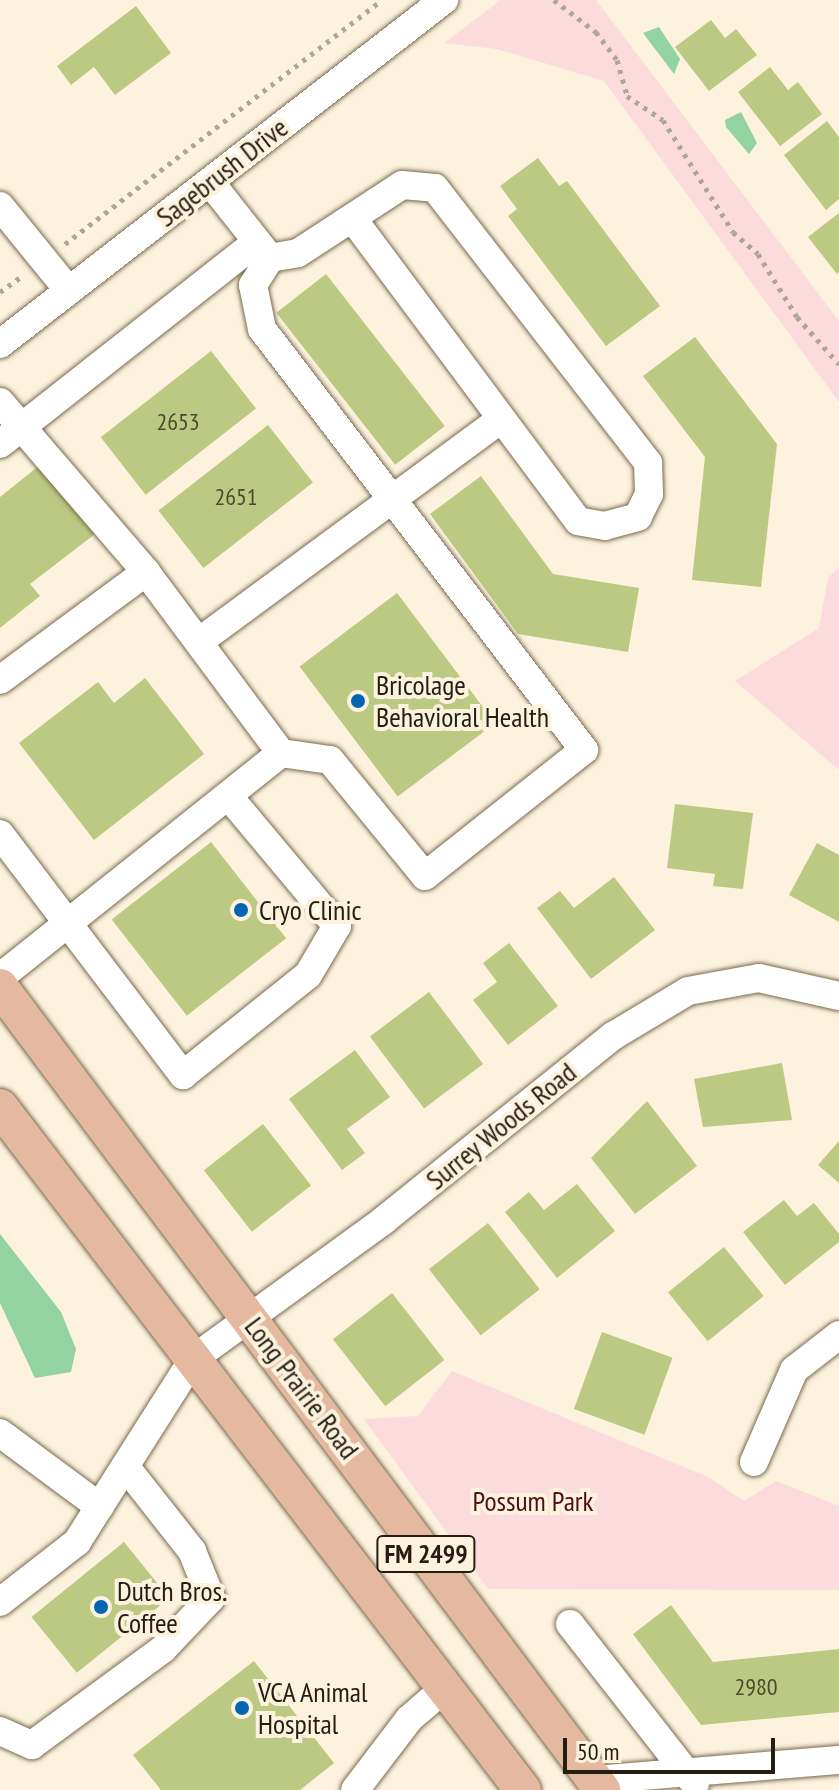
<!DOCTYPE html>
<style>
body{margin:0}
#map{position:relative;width:839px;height:1790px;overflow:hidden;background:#fcf2de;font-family:"PT Sans Narrow",sans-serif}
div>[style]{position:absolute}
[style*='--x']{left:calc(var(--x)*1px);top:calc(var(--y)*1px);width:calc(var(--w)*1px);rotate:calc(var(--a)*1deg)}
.green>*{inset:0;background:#fbdbdb}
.water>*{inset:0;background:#93d2a1}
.building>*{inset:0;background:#bbc983;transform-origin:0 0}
.path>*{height:5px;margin-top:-2.5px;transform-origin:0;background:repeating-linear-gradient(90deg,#afa695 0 4px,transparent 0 10px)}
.roads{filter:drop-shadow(0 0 2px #796a4d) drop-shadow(0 0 2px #796a4d)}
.minor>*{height:28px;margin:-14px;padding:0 14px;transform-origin:14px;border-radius:14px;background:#fff}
.major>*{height:36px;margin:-18px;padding:0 18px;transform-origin:18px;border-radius:18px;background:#e4b9a0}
.dots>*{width:22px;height:22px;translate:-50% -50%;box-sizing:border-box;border:4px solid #fcf2de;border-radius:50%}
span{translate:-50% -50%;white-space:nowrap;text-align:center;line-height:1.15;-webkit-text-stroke:8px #fcf2de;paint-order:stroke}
.number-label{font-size:24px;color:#4a492e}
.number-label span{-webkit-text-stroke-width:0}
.shield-label span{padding:2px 6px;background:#fcf2de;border:2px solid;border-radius:6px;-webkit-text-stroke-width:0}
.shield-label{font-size:26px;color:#241e12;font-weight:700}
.street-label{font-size:28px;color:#241e12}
.poi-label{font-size:28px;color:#241e12}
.left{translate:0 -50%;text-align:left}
.park-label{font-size:28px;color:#500c17}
.scale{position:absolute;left:563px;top:1738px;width:212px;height:36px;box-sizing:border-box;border:4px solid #241e12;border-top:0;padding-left:10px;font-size:24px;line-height:28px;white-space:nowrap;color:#241e12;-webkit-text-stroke:6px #fcf2de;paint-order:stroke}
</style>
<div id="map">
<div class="green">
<div style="clip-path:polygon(501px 0,596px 0,839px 321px,839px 402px,604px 81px,497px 49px,444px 43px)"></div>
<div style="clip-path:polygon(839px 567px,839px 770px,735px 681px,819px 628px,828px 578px)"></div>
<div style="clip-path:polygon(452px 1371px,708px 1477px,744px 1501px,776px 1481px,839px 1506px,839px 1590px,488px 1589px,364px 1419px,418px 1416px)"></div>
</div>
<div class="water">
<div style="clip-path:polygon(659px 27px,680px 59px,674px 74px,643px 33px)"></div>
<div style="clip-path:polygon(741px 112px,757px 143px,749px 154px,726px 127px,725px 120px)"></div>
<div style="clip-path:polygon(0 1234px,61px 1312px,76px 1349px,71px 1372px,35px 1378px,0 1303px)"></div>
</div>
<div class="building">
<div style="clip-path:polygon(136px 6px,171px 53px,115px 95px,94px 67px,71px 85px,57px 66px)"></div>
<div style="clip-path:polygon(711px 20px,725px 38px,736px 29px,757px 55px,709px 91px,675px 47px)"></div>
<div style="clip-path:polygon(770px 67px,788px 90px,798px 82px,822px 114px,780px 146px,738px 92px)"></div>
<div style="clip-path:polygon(827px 121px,839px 137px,839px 199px,826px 210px,784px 155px)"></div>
<div style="clip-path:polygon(538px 158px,559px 186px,567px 181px,660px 306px,606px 346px,508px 216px,517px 209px,500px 186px)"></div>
<div style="clip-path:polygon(839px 213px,839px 272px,837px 274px,808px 237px)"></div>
<div style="left:326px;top:274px;width:193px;height:63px;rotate:52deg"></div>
<div style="clip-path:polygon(695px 337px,777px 444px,761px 587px,692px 580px,705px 457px,643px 376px)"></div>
<div style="left:211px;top:351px;width:73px;height:140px;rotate:52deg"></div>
<div style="left:268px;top:425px;width:73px;height:139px;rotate:52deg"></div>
<div style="clip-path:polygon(40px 465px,95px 534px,30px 584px,40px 596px,0 628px,0 497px)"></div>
<div style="clip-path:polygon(481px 476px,553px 574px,639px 588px,628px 652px,518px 634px,430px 514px)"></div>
<div style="left:397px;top:593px;width:163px;height:122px;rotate:53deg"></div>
<div style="clip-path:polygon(145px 678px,204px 754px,94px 840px,19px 743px,98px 682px,114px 703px)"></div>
<div style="clip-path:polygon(675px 804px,753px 813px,743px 889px,713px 886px,715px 874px,667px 868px)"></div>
<div style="left:211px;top:842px;width:122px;height:126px;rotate:52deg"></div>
<div style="clip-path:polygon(817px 843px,839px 855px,839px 922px,789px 895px)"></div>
<div style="clip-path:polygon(614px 877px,655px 930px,591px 979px,537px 908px,560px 891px,574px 908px)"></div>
<div style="clip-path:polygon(509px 943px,558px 1006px,508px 1045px,473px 1000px,497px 982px,483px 963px)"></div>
<div style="left:429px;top:992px;width:90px;height:74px;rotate:53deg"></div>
<div style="clip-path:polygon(355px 1050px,390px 1097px,347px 1129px,365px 1153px,342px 1170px,289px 1099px)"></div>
<div style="clip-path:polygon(782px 1063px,792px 1120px,703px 1127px,694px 1079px)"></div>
<div style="clip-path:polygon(647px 1101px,697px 1166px,635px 1214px,591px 1158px)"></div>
<div style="left:263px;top:1124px;width:78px;height:75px;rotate:52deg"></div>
<div style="clip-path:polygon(839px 1141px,839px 1183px,818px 1165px)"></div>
<div style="clip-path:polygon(577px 1184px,615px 1231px,557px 1278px,505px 1212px,529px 1192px,544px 1210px)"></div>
<div style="clip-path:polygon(784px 1200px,797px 1216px,814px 1203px,839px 1234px,839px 1242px,785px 1285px,743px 1232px)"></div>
<div style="left:488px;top:1223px;width:84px;height:75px;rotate:52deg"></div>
<div style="left:724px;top:1247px;width:63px;height:72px;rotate:51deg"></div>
<div style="left:392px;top:1293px;width:85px;height:75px;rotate:52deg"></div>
<div style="left:602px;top:1332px;width:75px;height:82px;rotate:20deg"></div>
<div style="left:124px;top:1542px;width:72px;height:119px;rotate:51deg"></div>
<div style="clip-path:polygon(671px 1605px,713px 1662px,839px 1649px,839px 1712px,701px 1725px,633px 1634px)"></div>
<div style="clip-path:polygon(254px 1661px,334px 1763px,300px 1790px,161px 1790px,133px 1755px)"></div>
</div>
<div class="path">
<div style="--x:554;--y:0;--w:53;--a:37.3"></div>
<div style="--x:596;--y:32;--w:35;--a:53"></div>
<div style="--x:617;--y:60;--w:37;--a:74"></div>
<div style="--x:627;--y:96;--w:43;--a:33.7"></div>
<div style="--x:663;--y:120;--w:132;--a:58"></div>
<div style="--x:733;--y:232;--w:33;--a:41"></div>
<div style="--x:758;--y:254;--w:74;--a:58.2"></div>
<div style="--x:797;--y:317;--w:63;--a:48.2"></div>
<div style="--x:65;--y:244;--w:400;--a:-37.6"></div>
<div style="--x:0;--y:292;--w:27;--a:-36"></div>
</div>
<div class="roads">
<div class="minor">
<div style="--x:210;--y:182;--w:97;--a:51.7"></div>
<div style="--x:270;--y:258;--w:32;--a:122"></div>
<div style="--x:253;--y:285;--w:45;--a:78.4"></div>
<div style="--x:262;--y:329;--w:530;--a:52.59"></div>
<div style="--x:584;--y:750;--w:203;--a:141.6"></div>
<div style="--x:425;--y:876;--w:150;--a:-129.3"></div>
<div style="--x:330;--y:760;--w:49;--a:-171.9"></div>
<div style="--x:0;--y:206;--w:109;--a:50.9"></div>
<div style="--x:270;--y:258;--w:28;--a:-10"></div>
<div style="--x:298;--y:253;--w:55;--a:-33.1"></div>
<div style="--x:344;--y:223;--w:69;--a:-33.2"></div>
<div style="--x:402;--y:185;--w:33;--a:5"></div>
<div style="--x:435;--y:188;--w:348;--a:52.2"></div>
<div style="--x:648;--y:463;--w:31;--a:88"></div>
<div style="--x:649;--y:494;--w:25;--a:116"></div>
<div style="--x:638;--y:517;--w:34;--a:165"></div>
<div style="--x:605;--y:526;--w:27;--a:-170"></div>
<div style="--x:578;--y:521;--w:378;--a:-126.7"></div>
<div style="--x:0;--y:344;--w:562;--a:-37.77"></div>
<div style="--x:0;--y:402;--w:224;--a:49.3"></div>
<div style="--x:146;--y:572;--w:226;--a:53.3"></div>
<div style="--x:281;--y:753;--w:359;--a:141.4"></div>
<div style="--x:0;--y:444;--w:327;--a:-38.2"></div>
<div style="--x:200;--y:641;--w:374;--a:-36.4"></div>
<div style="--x:0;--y:680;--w:182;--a:-36.5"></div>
<div style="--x:0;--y:834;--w:303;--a:52.8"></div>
<div style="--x:183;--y:1075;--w:160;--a:-38.7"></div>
<div style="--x:308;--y:975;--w:57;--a:-59.4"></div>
<div style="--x:337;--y:926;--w:167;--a:-129.9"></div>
<div style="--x:0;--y:1433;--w:124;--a:36.5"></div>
<div style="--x:754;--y:1462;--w:100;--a:-66.5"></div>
<div style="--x:794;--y:1370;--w:57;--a:-37.9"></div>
<div style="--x:0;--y:1602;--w:98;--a:-37.9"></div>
<div style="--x:77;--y:1542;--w:217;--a:-57.6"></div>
<div style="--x:193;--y:1359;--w:236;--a:-36"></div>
<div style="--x:384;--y:1220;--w:294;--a:-38.8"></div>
<div style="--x:613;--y:1036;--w:87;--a:-31"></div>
<div style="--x:688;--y:991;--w:72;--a:-10.4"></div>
<div style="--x:759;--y:978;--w:82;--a:12.7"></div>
<div style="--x:570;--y:1624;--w:203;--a:52"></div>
<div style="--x:0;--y:1731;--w:35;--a:24"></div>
<div style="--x:32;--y:1745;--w:162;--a:-36.2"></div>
<div style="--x:163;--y:1649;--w:70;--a:-46.7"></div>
<div style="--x:211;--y:1598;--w:51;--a:-112"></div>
<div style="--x:192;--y:1551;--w:108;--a:-128.2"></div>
<div style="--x:594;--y:1780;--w:246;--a:-4.7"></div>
<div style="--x:355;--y:1790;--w:89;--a:-52.7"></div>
<div style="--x:409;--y:1719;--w:48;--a:-40.7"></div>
</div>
<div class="major">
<div style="--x:0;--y:987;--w:1004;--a:53.14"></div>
<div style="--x:0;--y:1107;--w:860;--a:52.56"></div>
</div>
</div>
<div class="dots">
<div style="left:358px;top:701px;background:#0466b3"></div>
<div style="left:241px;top:910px;background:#0466b3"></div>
<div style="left:101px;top:1607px;background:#0466b3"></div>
<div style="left:242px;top:1708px;background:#0466b3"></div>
</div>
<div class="number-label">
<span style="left:178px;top:422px">2653</span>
<span style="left:236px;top:497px">2651</span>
<span style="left:756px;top:1687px">2980</span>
</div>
<div class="shield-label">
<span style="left:426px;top:1554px">FM 2499</span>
</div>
<div class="street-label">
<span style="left:222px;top:172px;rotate:-38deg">Sagebrush Drive</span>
<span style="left:501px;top:1126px;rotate:-39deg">Surrey Woods Road</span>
<span style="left:302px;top:1388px;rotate:53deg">Long Prairie Road</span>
</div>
<div class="poi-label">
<span class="left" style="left:376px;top:701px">Bricolage<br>Behavioral Health</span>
<span class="left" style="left:259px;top:910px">Cryo Clinic</span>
<span class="left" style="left:117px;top:1607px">Dutch Bros.<br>Coffee</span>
<span class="left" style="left:258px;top:1708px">VCA Animal<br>Hospital</span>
</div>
<div class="park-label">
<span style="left:533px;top:1501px">Possum Park</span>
</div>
<div class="scale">50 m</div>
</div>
